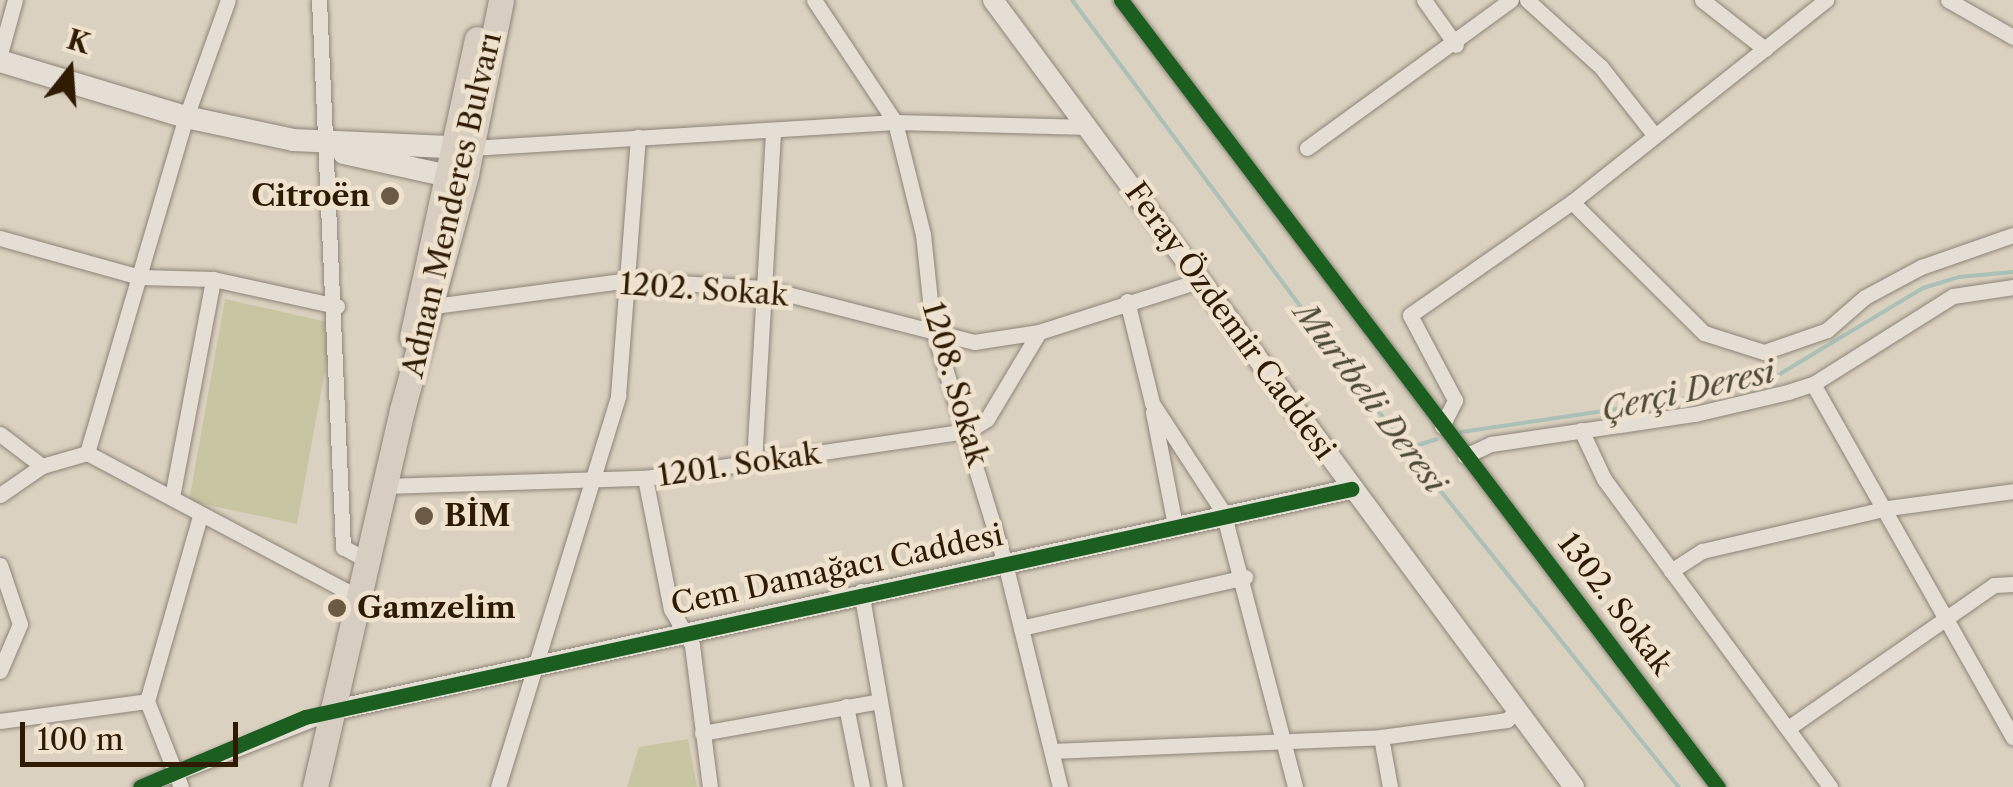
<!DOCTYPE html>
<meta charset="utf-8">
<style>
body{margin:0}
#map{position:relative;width:2013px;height:787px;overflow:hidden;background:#dbd1c0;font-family:"Libre Caslon Text",serif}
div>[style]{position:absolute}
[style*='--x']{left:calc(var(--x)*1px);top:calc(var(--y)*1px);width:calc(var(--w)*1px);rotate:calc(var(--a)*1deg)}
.green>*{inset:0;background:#c8c5a3}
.stream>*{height:4px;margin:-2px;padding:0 2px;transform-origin:2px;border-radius:2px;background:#abc0b6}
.roads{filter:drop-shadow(0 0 2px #8d8578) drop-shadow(0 0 2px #8d8578)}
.minor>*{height:15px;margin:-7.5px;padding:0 7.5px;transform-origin:7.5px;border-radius:7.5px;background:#e4ded5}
.tertiary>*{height:20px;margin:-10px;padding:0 10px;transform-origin:10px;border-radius:10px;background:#e4ded5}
.secondary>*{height:22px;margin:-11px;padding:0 11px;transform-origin:11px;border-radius:11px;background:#e4ded5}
.primary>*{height:25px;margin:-12.5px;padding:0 12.5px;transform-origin:12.5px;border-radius:12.5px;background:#d7cec1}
.cycleway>*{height:15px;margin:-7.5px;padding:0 7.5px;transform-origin:7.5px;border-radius:7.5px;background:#1b5e20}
.dots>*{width:28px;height:28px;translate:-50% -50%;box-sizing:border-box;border:5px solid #efe3cf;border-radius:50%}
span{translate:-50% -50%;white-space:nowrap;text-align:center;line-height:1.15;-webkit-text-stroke:9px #efe3cf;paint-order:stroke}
.poi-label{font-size:30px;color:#2f1b02;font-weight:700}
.right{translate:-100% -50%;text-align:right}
.left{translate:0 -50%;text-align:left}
.street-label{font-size:30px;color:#2f1b02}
.water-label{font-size:32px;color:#4e4a37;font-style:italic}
.north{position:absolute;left:20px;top:20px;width:100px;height:100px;-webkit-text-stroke:8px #efe3cf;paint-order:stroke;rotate:17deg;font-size:28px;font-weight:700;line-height:40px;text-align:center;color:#2f1b02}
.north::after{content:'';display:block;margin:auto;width:35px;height:45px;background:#2f1b02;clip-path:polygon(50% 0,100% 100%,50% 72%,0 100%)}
.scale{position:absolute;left:20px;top:722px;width:218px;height:45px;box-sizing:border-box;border:5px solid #2f1b02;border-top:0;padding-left:12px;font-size:30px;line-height:35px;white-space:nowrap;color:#2f1b02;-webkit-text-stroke:8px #efe3cf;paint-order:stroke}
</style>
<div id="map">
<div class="green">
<div style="clip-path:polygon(225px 299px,327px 322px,329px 348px,297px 524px,189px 501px)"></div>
<div style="clip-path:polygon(688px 739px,697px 787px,627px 787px,639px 747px)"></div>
</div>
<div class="stream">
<div style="--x:1072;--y:0;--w:559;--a:53.29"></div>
<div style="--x:1406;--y:448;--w:435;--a:51.2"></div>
<div style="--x:1461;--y:432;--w:219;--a:-8.4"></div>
<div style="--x:1678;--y:400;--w:100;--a:-13.3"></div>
<div style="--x:1775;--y:377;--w:173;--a:-31"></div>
<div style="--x:1923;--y:288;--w:38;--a:-17"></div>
<div style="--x:1959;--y:277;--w:54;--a:-5.3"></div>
<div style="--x:1408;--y:448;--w:30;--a:-17"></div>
</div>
<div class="roads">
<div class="minor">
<div style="--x:319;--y:0;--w:548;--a:87.49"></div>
<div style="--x:343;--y:547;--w:29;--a:29"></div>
<div style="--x:814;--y:0;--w:146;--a:56.4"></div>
<div style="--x:895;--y:122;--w:115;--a:76"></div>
<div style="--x:923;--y:234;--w:96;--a:84"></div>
<div style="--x:933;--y:329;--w:245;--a:72.9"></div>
<div style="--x:1005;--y:563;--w:231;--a:76.2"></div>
<div style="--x:1121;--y:0;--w:988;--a:52.82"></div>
<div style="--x:1424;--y:0;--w:55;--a:54.6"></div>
<div style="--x:1527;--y:0;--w:100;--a:42.2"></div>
<div style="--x:1601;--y:67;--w:83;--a:51.9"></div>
<div style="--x:1702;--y:0;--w:80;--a:37.9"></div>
<div style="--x:1948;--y:0;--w:75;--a:29.6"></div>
<div style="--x:0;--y:54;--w:56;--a:-74.5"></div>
<div style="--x:471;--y:148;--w:425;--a:-3.5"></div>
<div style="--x:895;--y:122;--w:194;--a:1.5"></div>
<div style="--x:1307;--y:148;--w:252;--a:-36"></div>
<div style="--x:1572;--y:202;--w:186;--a:44.8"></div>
<div style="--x:1704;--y:333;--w:63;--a:17.6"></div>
<div style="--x:1764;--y:352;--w:67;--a:-19.2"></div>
<div style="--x:1827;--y:330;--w:50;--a:-41"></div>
<div style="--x:1865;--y:297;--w:64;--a:-28.2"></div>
<div style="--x:1921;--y:267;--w:97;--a:-19.2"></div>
<div style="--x:0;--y:238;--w:145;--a:15.6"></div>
<div style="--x:140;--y:277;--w:73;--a:1.6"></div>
<div style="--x:213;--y:279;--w:127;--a:12.3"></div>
<div style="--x:1127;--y:301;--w:105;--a:76.2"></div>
<div style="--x:1152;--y:403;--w:130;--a:56.9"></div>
<div style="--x:1223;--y:512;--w:284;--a:75.3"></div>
<div style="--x:434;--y:306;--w:197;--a:-7.6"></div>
<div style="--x:629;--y:280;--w:135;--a:3.4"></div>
<div style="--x:764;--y:288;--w:217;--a:14.4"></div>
<div style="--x:974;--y:342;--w:66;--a:-8.7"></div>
<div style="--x:1039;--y:332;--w:170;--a:-17.8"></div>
<div style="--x:1813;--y:384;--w:406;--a:60.5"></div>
<div style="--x:1153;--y:412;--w:115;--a:79"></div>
<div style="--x:1442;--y:426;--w:29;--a:-63"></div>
<div style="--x:1455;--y:400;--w:96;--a:-117.9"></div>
<div style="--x:1410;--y:315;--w:198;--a:-34.9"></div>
<div style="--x:1572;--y:202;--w:325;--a:-38.5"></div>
<div style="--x:1581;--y:430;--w:54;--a:64.9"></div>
<div style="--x:1604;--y:479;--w:382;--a:53.7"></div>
<div style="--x:0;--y:434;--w:53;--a:37.3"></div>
<div style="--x:42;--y:466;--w:47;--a:-16.1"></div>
<div style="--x:87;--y:453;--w:309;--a:28"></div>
<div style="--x:87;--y:453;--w:350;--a:-73.6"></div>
<div style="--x:186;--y:117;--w:124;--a:-70.3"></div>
<div style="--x:1465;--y:456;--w:29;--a:-25"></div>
<div style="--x:1491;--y:444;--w:206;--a:-8.4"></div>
<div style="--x:1695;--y:414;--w:96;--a:-13.3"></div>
<div style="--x:1788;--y:392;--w:26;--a:-18"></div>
<div style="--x:1813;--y:384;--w:165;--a:-32.2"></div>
<div style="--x:1953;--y:296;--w:61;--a:-8.5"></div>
<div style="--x:754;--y:462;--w:332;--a:-86.7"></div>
<div style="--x:645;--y:478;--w:134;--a:78.8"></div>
<div style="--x:671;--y:609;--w:42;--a:59.7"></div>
<div style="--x:692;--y:645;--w:143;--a:82.8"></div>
<div style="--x:384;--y:486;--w:261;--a:-1.8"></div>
<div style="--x:645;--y:478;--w:326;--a:-8.3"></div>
<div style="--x:968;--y:431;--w:22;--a:-32"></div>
<div style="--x:987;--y:419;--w:101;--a:-59.1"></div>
<div style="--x:0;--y:495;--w:51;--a:-34.6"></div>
<div style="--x:172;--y:497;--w:222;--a:-79.3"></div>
<div style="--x:0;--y:565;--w:62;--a:71.3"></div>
<div style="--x:20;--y:624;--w:51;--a:113.1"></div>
<div style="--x:1671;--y:571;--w:37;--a:-33"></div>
<div style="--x:1702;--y:551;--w:191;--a:-13"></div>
<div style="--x:1888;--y:508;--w:126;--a:-7.7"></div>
<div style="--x:861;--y:591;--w:199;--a:80.2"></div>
<div style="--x:1021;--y:628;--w:230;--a:-12.8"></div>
<div style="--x:846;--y:706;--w:83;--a:78.8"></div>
<div style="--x:0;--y:721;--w:148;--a:-7.7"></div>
<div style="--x:1791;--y:726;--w:247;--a:-34.8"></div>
<div style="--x:1994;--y:585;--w:19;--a:-3"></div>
<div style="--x:702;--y:733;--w:180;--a:-10.2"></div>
<div style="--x:1381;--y:737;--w:51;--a:79.8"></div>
<div style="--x:1052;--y:751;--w:329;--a:-2.4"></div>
<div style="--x:1381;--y:737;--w:127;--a:-7.7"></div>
<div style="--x:1507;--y:720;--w:16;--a:-47"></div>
<div style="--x:140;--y:787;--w:210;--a:-21.5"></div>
<div style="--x:181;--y:787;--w:92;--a:-111.6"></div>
<div style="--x:147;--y:701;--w:192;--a:-74"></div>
<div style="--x:498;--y:787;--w:409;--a:-72.9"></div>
<div style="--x:618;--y:396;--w:260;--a:-85.6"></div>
</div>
<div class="tertiary">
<div style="--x:993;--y:0;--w:978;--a:53.56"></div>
<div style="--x:335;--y:710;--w:1040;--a:-12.27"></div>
</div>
<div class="secondary">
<div style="--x:0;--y:61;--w:194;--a:16.8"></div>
<div style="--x:186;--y:117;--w:109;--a:12.1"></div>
<div style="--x:293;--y:140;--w:177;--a:2.6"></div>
<div style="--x:344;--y:153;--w:101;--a:12.5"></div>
<div style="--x:443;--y:175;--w:22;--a:-3"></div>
</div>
<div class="primary">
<div style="--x:412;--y:337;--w:305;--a:-77.7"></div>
<div style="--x:315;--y:787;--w:387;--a:-77"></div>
<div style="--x:402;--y:410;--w:245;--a:-74.8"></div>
<div style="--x:466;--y:174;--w:177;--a:-78.6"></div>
</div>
</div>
<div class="cycleway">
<div style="--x:1121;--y:0;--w:988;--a:52.82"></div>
<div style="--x:140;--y:787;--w:179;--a:-23"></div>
<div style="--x:305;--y:717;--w:1071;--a:-12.3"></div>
</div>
<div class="dots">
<div style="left:390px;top:196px;background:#6b5b44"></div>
<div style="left:424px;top:516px;background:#6b5b44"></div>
<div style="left:337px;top:608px;background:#6b5b44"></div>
</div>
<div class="poi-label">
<span class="right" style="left:370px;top:196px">Citroën</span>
<span class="left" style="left:444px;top:516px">BİM</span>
<span class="left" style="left:357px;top:608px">Gamzelim</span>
</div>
<div class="street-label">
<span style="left:452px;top:205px;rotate:-77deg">Adnan Menderes Bulvarı</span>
<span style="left:704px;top:290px;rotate:4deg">1202. Sokak</span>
<span style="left:1230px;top:321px;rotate:54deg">Feray Özdemir Caddesi</span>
<span style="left:955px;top:384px;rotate:74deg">1208. Sokak</span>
<span style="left:739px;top:465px;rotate:-8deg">1201. Sokak</span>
<span style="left:837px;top:570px;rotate:-12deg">Cem Damağacı Caddesi</span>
<span style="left:1615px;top:604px;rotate:53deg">1302. Sokak</span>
</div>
<div class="water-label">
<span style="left:1688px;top:391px;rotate:-13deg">Çerçi Deresi</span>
<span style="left:1370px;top:398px;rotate:53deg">Murtbeli Deresi</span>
</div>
<div class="north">K</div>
<div class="scale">100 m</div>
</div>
